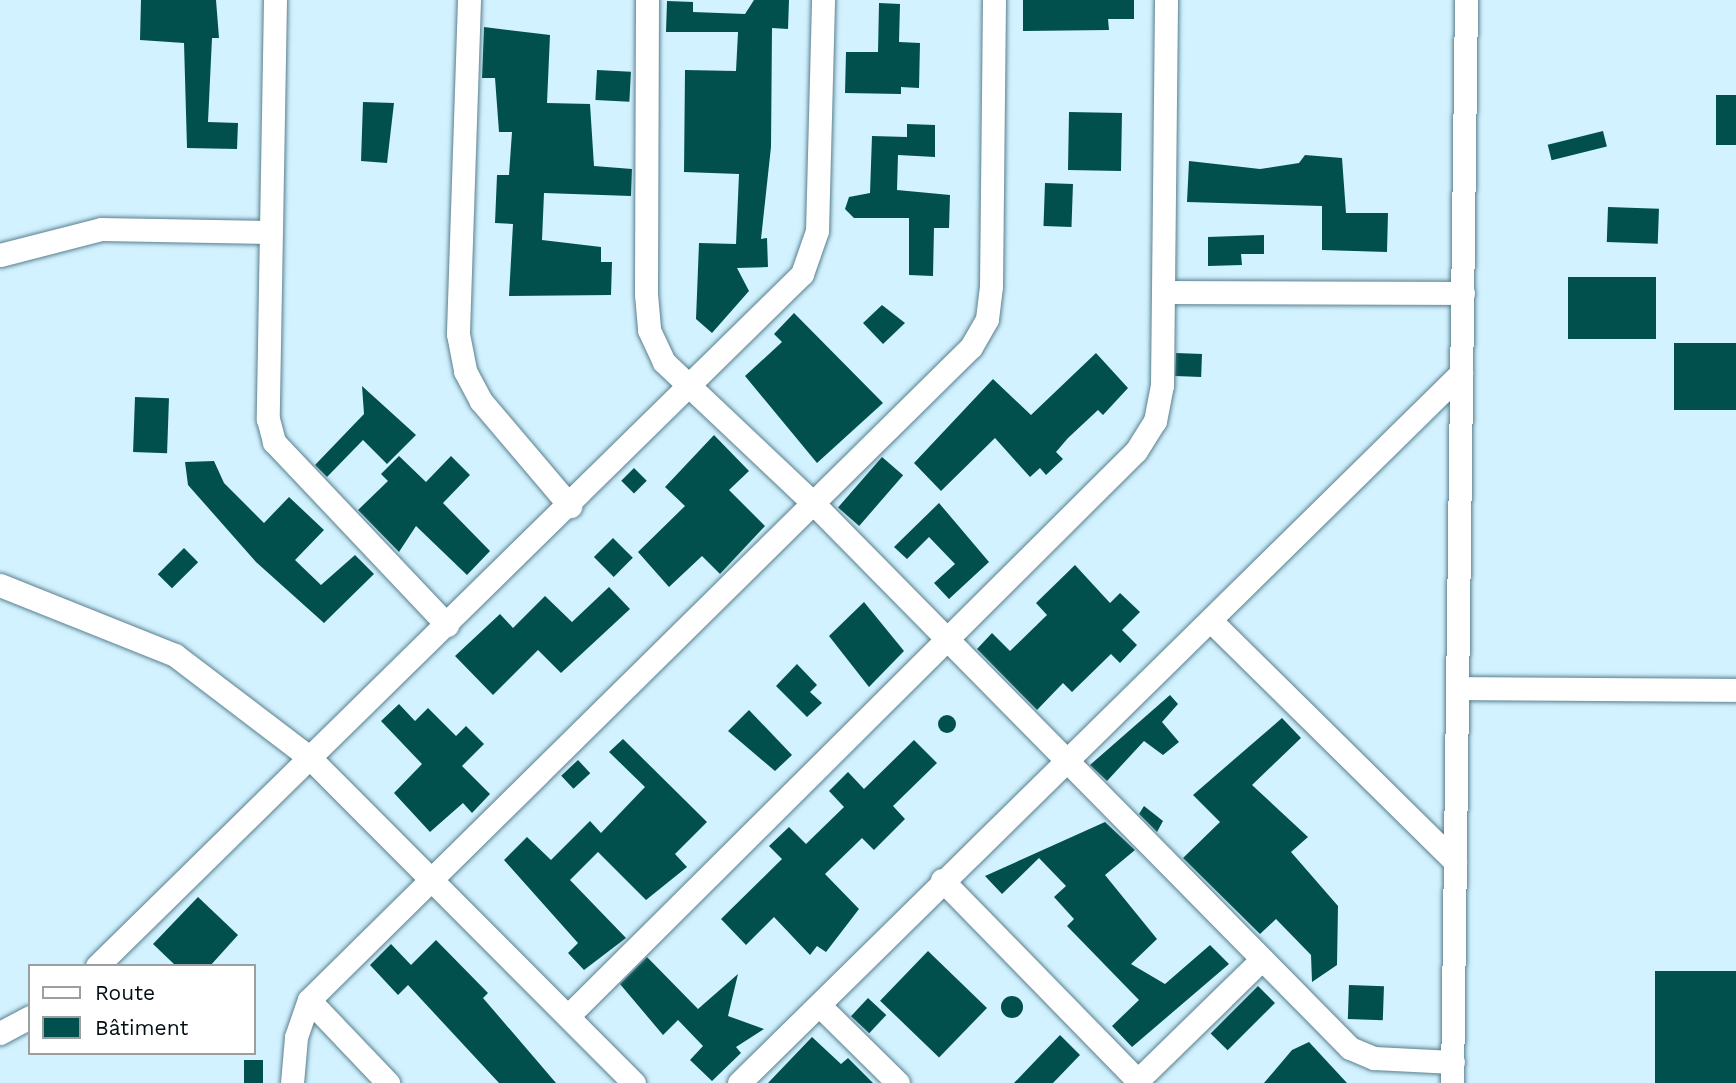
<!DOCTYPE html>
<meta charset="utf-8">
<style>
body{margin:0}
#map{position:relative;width:1736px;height:1083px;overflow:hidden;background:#d2f2ff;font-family:"Work Sans",sans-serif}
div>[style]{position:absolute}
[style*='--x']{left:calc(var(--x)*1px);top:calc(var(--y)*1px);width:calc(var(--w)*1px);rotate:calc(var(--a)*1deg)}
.building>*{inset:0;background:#02504d;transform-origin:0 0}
.round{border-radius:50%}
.roads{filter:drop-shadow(0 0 2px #597f8d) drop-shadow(0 0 2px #597f8d)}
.minor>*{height:23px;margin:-11.5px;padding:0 11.5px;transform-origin:11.5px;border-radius:11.5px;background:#fff}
span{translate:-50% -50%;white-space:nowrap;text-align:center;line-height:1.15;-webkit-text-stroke:7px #fff;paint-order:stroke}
.legend{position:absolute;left:28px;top:964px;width:228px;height:91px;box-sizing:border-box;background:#fff;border:2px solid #9a9fa1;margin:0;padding:9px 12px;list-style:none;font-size:21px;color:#020e13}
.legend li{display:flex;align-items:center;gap:14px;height:35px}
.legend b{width:35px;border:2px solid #9a9fa1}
</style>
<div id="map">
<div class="building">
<div style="clip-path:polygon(141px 0,216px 0,219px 38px,212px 38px,208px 122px,238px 123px,237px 149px,187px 148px,184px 43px,140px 40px)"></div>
<div style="clip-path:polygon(754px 0,789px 0,788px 29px,772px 28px,771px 147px,761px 239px,767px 238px,768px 267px,737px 268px,749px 291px,712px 333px,696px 319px,699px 243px,736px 244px,739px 174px,684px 172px,685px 70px,736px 71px,738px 32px,666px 32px,667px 1px,693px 2px,693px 12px,745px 14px)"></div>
<div style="clip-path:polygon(1023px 0,1134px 0,1134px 19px,1108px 19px,1109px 30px,1023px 31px)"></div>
<div style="clip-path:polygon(879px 3px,900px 4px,899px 42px,920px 43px,919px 88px,901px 87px,901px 94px,845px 93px,846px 52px,878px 52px)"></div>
<div style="clip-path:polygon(484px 27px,550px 35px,547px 103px,590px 104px,594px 166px,632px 169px,631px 196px,544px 193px,542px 240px,601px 247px,601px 262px,612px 262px,611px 295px,509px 296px,513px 224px,495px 223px,497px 175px,509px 175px,512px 132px,499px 132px,495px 78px,482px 78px)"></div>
<div style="left:597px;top:70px;width:34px;height:30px;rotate:3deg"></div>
<div style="left:1716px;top:95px;width:20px;height:50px"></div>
<div style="clip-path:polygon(363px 102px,394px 103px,387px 163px,361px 161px)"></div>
<div style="left:1069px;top:112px;width:53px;height:58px;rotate:1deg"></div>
<div style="clip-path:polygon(907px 124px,935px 125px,935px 157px,898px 155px,897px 190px,950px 195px,949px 228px,934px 228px,933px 276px,909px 275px,909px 218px,854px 218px,845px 209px,849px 197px,870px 193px,872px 136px,907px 137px)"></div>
<div style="left:1603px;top:131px;width:16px;height:57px;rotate:76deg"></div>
<div style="clip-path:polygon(1305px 155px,1342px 158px,1346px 213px,1388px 213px,1387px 252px,1322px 250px,1322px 206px,1187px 202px,1189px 161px,1260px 169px,1299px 163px)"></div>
<div style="left:1045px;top:183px;width:28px;height:43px;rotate:2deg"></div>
<div style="left:1608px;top:207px;width:51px;height:35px;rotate:2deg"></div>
<div style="clip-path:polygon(1264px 235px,1264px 254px,1241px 254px,1242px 265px,1208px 266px,1208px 237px)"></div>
<div style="left:1568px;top:277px;width:88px;height:62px"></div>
<div style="clip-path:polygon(882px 305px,905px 323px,883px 344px,863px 323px)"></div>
<div style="clip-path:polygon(794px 313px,883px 403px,817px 463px,745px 376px,782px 342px,774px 334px)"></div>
<div style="left:1736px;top:343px;width:67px;height:62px;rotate:90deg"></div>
<div style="clip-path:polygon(1096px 353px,1128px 388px,1103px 415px,1098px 410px,1068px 438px,1056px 452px,1063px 459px,1046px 475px,1040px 468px,1030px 477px,995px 438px,941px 491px,914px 463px,993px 379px,1031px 415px)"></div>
<div style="left:1176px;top:353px;width:26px;height:23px;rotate:2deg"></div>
<div style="clip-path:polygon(362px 386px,416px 435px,387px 464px,363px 440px,327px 477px,315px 465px,364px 414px)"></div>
<div style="left:135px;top:397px;width:34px;height:55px;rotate:2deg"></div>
<div style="clip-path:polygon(714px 435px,749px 471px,729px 490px,765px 526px,720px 574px,702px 556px,669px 587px,638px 552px,685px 506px,665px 487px)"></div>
<div style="clip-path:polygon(399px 456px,426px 482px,451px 456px,470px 475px,443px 503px,490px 551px,467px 575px,416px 526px,399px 552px,358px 510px,388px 481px,381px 474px)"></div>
<div style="left:882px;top:457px;width:28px;height:67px;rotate:41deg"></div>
<div style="clip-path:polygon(214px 461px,224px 483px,264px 523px,289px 497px,324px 530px,295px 560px,321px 585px,355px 555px,374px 574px,324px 623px,256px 562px,188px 485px,185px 462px)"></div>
<div style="left:634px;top:468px;width:18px;height:18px;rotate:45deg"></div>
<div style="clip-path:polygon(939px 503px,989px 562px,949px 599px,934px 583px,955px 564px,929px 537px,907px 559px,894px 547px)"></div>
<div style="left:613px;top:538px;width:28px;height:27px;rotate:45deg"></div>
<div style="left:184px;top:548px;width:20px;height:37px;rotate:45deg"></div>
<div style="clip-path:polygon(1075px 565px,1110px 603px,1120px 593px,1140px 612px,1122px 630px,1137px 645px,1120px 663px,1111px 654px,1072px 692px,1063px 683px,1037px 710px,977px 649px,992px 633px,1010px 651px,1047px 615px,1036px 603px)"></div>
<div style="clip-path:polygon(609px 587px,630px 609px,561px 673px,538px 650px,493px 695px,455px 656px,500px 614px,513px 628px,545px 596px,572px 622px)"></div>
<div style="clip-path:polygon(864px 602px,904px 651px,869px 687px,829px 636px)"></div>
<div style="clip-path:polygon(797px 664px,817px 685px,810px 692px,822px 703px,807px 717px,776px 686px)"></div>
<div style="clip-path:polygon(1170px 695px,1178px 704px,1162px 722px,1179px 742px,1163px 755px,1144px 741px,1107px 781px,1090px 765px)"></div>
<div style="clip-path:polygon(399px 704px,415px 721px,428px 708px,456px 736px,466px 726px,484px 744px,462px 766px,490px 794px,472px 813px,463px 803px,430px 832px,394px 793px,422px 764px,381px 721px)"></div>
<div style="clip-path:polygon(749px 710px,792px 755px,775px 771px,728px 731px)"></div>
<div class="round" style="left:938px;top:715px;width:18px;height:18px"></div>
<div style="clip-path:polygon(1282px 718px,1301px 738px,1252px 785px,1308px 837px,1291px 852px,1338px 906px,1337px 965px,1312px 982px,1311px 955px,1276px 919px,1260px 934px,1183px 858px,1220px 822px,1193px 795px)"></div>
<div style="clip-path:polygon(623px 739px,707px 822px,675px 854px,687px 867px,646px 900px,598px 852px,570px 880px,626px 938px,584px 970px,568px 953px,578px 943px,504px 860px,527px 837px,551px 860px,590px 821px,601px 833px,645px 787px,609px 752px)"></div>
<div style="clip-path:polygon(914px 740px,937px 763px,893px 806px,905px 819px,874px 850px,862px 838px,825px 874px,859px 909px,826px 952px,817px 946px,810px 955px,774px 917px,746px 945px,721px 919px,782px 859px,769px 846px,789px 827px,806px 844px,844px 807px,829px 791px,848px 772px,864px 789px)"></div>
<div style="left:578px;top:760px;width:18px;height:23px;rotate:47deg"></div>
<div style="clip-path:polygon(1144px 806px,1163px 821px,1157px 832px,1139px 814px)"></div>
<div style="clip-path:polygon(1105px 822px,1135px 850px,1105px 875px,1157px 939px,1131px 964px,1165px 984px,1210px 945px,1229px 964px,1132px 1047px,1112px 1026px,1139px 1000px,1067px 926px,1074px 919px,1054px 897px,1066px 886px,1039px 858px,1002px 894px,985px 876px)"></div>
<div style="clip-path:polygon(198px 897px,238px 935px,210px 966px,176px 966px,153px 944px)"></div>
<div style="clip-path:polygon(436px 940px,488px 993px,483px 998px,556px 1083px,499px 1083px,408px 985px,398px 995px,370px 965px,391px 944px,411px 965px)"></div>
<div style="left:928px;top:951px;width:82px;height:69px;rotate:44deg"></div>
<div style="clip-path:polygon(647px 957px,698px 1009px,738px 974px,728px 1016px,764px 1029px,736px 1047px,741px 1053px,712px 1081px,690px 1060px,703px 1046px,678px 1020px,663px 1035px,620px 984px)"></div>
<div style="left:1736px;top:971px;width:112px;height:81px;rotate:90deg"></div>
<div style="left:1349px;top:985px;width:35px;height:34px;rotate:2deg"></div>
<div style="left:1258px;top:986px;width:24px;height:67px;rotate:45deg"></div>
<div class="round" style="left:1001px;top:996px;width:22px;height:22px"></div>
<div style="left:868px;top:998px;width:25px;height:25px;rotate:43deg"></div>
<div style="clip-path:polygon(1060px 1035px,1080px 1055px,1053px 1083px,1014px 1083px)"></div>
<div style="clip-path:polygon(812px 1037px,841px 1064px,848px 1058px,873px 1083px,768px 1083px)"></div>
<div style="clip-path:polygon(1309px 1042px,1347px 1083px,1264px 1083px,1292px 1050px)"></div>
<div style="left:244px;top:1060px;width:19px;height:23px"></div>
</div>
<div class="roads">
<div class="minor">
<div style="--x:275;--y:0;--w:419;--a:91"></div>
<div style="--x:268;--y:419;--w:24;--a:75"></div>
<div style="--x:274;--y:442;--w:252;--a:46.6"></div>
<div style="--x:469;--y:0;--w:334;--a:91.9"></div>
<div style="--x:458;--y:334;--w:38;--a:79"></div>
<div style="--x:465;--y:371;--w:34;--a:62"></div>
<div style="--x:481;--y:401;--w:138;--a:49.7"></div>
<div style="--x:647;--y:0;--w:294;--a:90.2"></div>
<div style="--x:646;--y:294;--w:36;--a:85"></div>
<div style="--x:649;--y:330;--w:35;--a:65"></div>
<div style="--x:664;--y:362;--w:208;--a:43.4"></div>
<div style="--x:815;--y:505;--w:762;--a:45.43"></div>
<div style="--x:1350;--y:1048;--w:26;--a:23"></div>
<div style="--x:1374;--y:1058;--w:79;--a:2.9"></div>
<div style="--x:0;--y:255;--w:104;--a:-14.4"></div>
<div style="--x:101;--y:229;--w:169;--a:1"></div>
<div style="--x:1164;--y:292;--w:299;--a:0.2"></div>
<div style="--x:0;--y:585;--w:188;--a:21.8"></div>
<div style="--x:175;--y:655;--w:170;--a:37.3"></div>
<div style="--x:310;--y:758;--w:459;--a:45.1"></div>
<div style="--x:1211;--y:621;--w:343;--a:44.6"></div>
<div style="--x:1458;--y:688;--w:278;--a:0.4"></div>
<div style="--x:942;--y:880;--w:284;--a:45.7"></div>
<div style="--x:97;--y:966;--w:988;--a:-44.47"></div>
<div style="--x:802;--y:274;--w:46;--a:-70.8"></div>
<div style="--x:817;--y:231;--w:231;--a:-88.5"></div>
<div style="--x:309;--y:1000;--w:115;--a:46.4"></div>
<div style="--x:819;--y:1005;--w:111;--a:44.6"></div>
<div style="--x:570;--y:1014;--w:798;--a:-44.85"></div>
<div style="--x:1136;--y:451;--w:36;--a:-58"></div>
<div style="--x:1155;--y:421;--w:37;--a:-79"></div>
<div style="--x:1162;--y:385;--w:385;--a:-89.4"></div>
<div style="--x:0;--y:1033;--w:34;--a:-28"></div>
<div style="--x:292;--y:1083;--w:46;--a:-85"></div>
<div style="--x:296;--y:1037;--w:39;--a:-71"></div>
<div style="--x:309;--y:1000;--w:930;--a:-44.61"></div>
<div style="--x:971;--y:347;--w:32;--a:-60"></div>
<div style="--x:987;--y:319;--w:33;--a:-83"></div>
<div style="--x:991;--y:286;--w:286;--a:-89.4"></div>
<div style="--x:739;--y:1083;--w:1013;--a:-44.52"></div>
<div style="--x:1135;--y:1083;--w:177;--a:-44.3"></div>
<div style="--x:1452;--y:1083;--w:1083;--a:-89.26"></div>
</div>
</div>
<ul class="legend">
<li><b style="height:9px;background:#fff"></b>Route</li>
<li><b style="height:19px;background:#02504d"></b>Bâtiment</li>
</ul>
</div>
